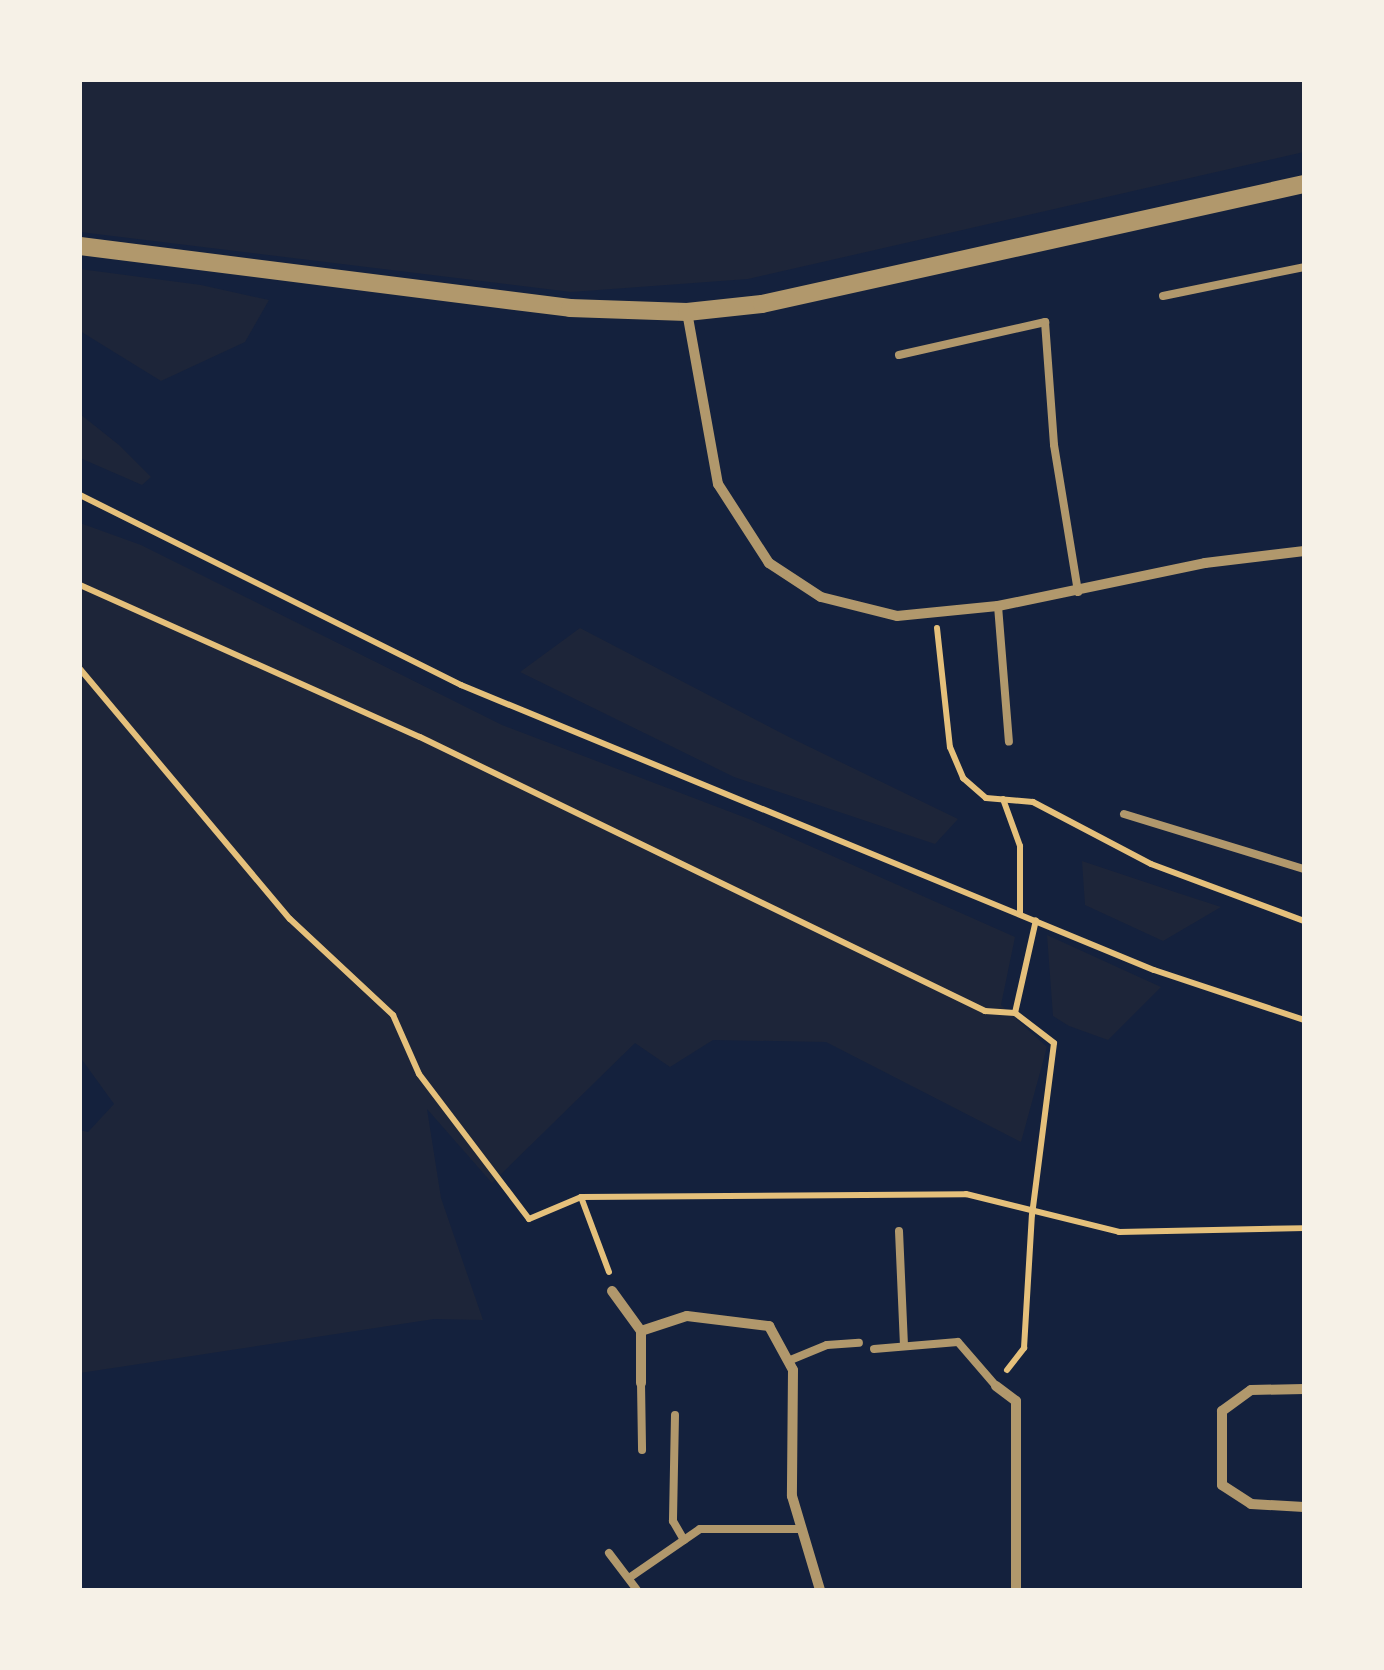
<!DOCTYPE html>
<style>
body{margin:0}
#map{position:relative;width:1384px;height:1670px;overflow:hidden;background:#14213d;font-family:"Space Grotesk",sans-serif}
div>[style]{position:absolute}
[style*='--x']{left:calc(var(--x)*1px);top:calc(var(--y)*1px);width:calc(var(--w)*1px);rotate:calc(var(--a)*1deg)}
.green>*{inset:0;background:#1d2539}
.path>*{height:6px;margin:-3px;padding:0 3px;transform-origin:3px;border-radius:3px;background:#e5c07b}
.service>*{height:8px;margin:-4px;padding:0 4px;transform-origin:4px;border-radius:4px;background:#b1986c}
.minor>*{height:10px;margin:-5px;padding:0 5px;transform-origin:5px;border-radius:5px;background:#b1986c}
.tertiary>*{height:18px;margin:-9px;padding:0 9px;transform-origin:9px;border-radius:9px;background:#b1986c}
span{translate:-50% -50%;white-space:nowrap;text-align:center;line-height:1.15;-webkit-text-stroke:10px #f6f1e7;paint-order:stroke}
.frame{position:absolute;inset:0;border:82px solid #f6f1e7;pointer-events:none}
</style>
<div id="map">
<div class="green">
<div style="clip-path:polygon(80px 80px,1304px 80px,1304px 152px,748px 279px,571px 292px,80px 232px)"></div>
<div style="clip-path:polygon(80px 269px,201px 285px,269px 300px,245px 342px,161px 381px,80px 331px)"></div>
<div style="clip-path:polygon(80px 414px,119px 445px,151px 477px,142px 485px,80px 458px)"></div>
<div style="clip-path:polygon(80px 523px,141px 545px,502px 725px,749px 819px,1015px 937px,1001px 1005px,1047px 1047px,1021px 1142px,826px 1042px,713px 1040px,670px 1067px,635px 1043px,492px 1183px,427px 1109px,441px 1198px,483px 1320px,434px 1319px,80px 1373px,80px 1130px,88px 1132px,114px 1104px,80px 1057px)"></div>
<div style="clip-path:polygon(580px 628px,789px 737px,958px 819px,935px 844px,734px 777px,520px 672px)"></div>
<div style="clip-path:polygon(1082px 861px,1175px 892px,1221px 907px,1163px 941px,1085px 905px)"></div>
<div style="clip-path:polygon(1047px 935px,1161px 987px,1108px 1040px,1069px 1026px,1053px 1016px)"></div>
</div>
<div class="path">
<div style="--x:80;--y:495;--w:426;--a:26.5"></div>
<div style="--x:461;--y:685;--w:749;--a:22.36"></div>
<div style="--x:1154;--y:970;--w:158;--a:18.4"></div>
<div style="--x:80;--y:585;--w:372;--a:24.1"></div>
<div style="--x:420;--y:737;--w:628;--a:25.87"></div>
<div style="--x:985;--y:1011;--w:30;--a:4"></div>
<div style="--x:1015;--y:1013;--w:95;--a:-77.3"></div>
<div style="--x:937;--y:628;--w:120;--a:83.8"></div>
<div style="--x:950;--y:747;--w:34;--a:67"></div>
<div style="--x:963;--y:778;--w:30;--a:41"></div>
<div style="--x:986;--y:798;--w:47;--a:4.9"></div>
<div style="--x:1033;--y:802;--w:133;--a:27.7"></div>
<div style="--x:1151;--y:864;--w:163;--a:20.4"></div>
<div style="--x:80;--y:669;--w:326;--a:50"></div>
<div style="--x:290;--y:919;--w:141;--a:43"></div>
<div style="--x:393;--y:1015;--w:64;--a:66.2"></div>
<div style="--x:419;--y:1074;--w:182;--a:52.8"></div>
<div style="--x:529;--y:1219;--w:56;--a:-22.9"></div>
<div style="--x:1003;--y:799;--w:50;--a:70.1"></div>
<div style="--x:1020;--y:846;--w:67;--a:90"></div>
<div style="--x:609;--y:1272;--w:80;--a:-110.5"></div>
<div style="--x:581;--y:1197;--w:385;--a:-0.4"></div>
<div style="--x:966;--y:1194;--w:158;--a:13.9"></div>
<div style="--x:1119;--y:1232;--w:185;--a:-1.2"></div>
<div style="--x:1007;--y:1370;--w:28;--a:-52"></div>
<div style="--x:1024;--y:1348;--w:133;--a:-86.6"></div>
<div style="--x:1032;--y:1215;--w:173;--a:-82.7"></div>
<div style="--x:1054;--y:1043;--w:49;--a:-142.4"></div>
</div>
<div class="service">
<div style="--x:1163;--y:296;--w:144;--a:-11.6"></div>
<div style="--x:899;--y:355;--w:150;--a:-12.7"></div>
<div style="--x:1045;--y:322;--w:123;--a:85.8"></div>
<div style="--x:1054;--y:445;--w:149;--a:80.7"></div>
<div style="--x:998;--y:606;--w:136;--a:85.4"></div>
<div style="--x:1124;--y:814;--w:188;--a:17"></div>
<div style="--x:899;--y:1231;--w:115;--a:87.5"></div>
<div style="--x:874;--y:1349;--w:84;--a:-4.8"></div>
<div style="--x:958;--y:1342;--w:58;--a:49.2"></div>
<div style="--x:788;--y:1361;--w:42;--a:-22.3"></div>
<div style="--x:827;--y:1345;--w:32;--a:-4"></div>
<div style="--x:641;--y:1383;--w:67;--a:89.1"></div>
<div style="--x:675;--y:1415;--w:106;--a:91.1"></div>
<div style="--x:673;--y:1521;--w:22;--a:60"></div>
<div style="--x:609;--y:1553;--w:46;--a:52.9"></div>
<div style="--x:629;--y:1578;--w:86;--a:-34.6"></div>
<div style="--x:700;--y:1529;--w:102;--a:0"></div>
</div>
<div class="minor">
<div style="--x:687;--y:312;--w:175;--a:79.8"></div>
<div style="--x:718;--y:484;--w:94;--a:57.2"></div>
<div style="--x:769;--y:563;--w:62;--a:33.2"></div>
<div style="--x:821;--y:597;--w:78;--a:14"></div>
<div style="--x:897;--y:616;--w:101;--a:-5.7"></div>
<div style="--x:998;--y:606;--w:211;--a:-11.7"></div>
<div style="--x:1205;--y:563;--w:100;--a:-6.9"></div>
<div style="--x:612;--y:1291;--w:49;--a:54.1"></div>
<div style="--x:641;--y:1331;--w:52;--a:90"></div>
<div style="--x:641;--y:1331;--w:48;--a:-18.1"></div>
<div style="--x:687;--y:1316;--w:83;--a:7"></div>
<div style="--x:769;--y:1326;--w:50;--a:61.4"></div>
<div style="--x:793;--y:1370;--w:126;--a:90.5"></div>
<div style="--x:792;--y:1496;--w:98;--a:73.4"></div>
<div style="--x:996;--y:1386;--w:25;--a:37"></div>
<div style="--x:1016;--y:1401;--w:189;--a:90"></div>
<div style="--x:1304;--y:1389;--w:53;--a:178.9"></div>
<div style="--x:1251;--y:1390;--w:36;--a:144"></div>
<div style="--x:1222;--y:1411;--w:74;--a:90"></div>
<div style="--x:1222;--y:1485;--w:35;--a:33"></div>
<div style="--x:1251;--y:1504;--w:53;--a:3.2"></div>
</div>
<div class="tertiary">
<div style="--x:80;--y:246;--w:494;--a:7.2"></div>
<div style="--x:570;--y:308;--w:117;--a:2"></div>
<div style="--x:687;--y:312;--w:75;--a:-6.1"></div>
<div style="--x:762;--y:304;--w:555;--a:-12.48"></div>
</div>
<div class="frame"></div>
</div>
